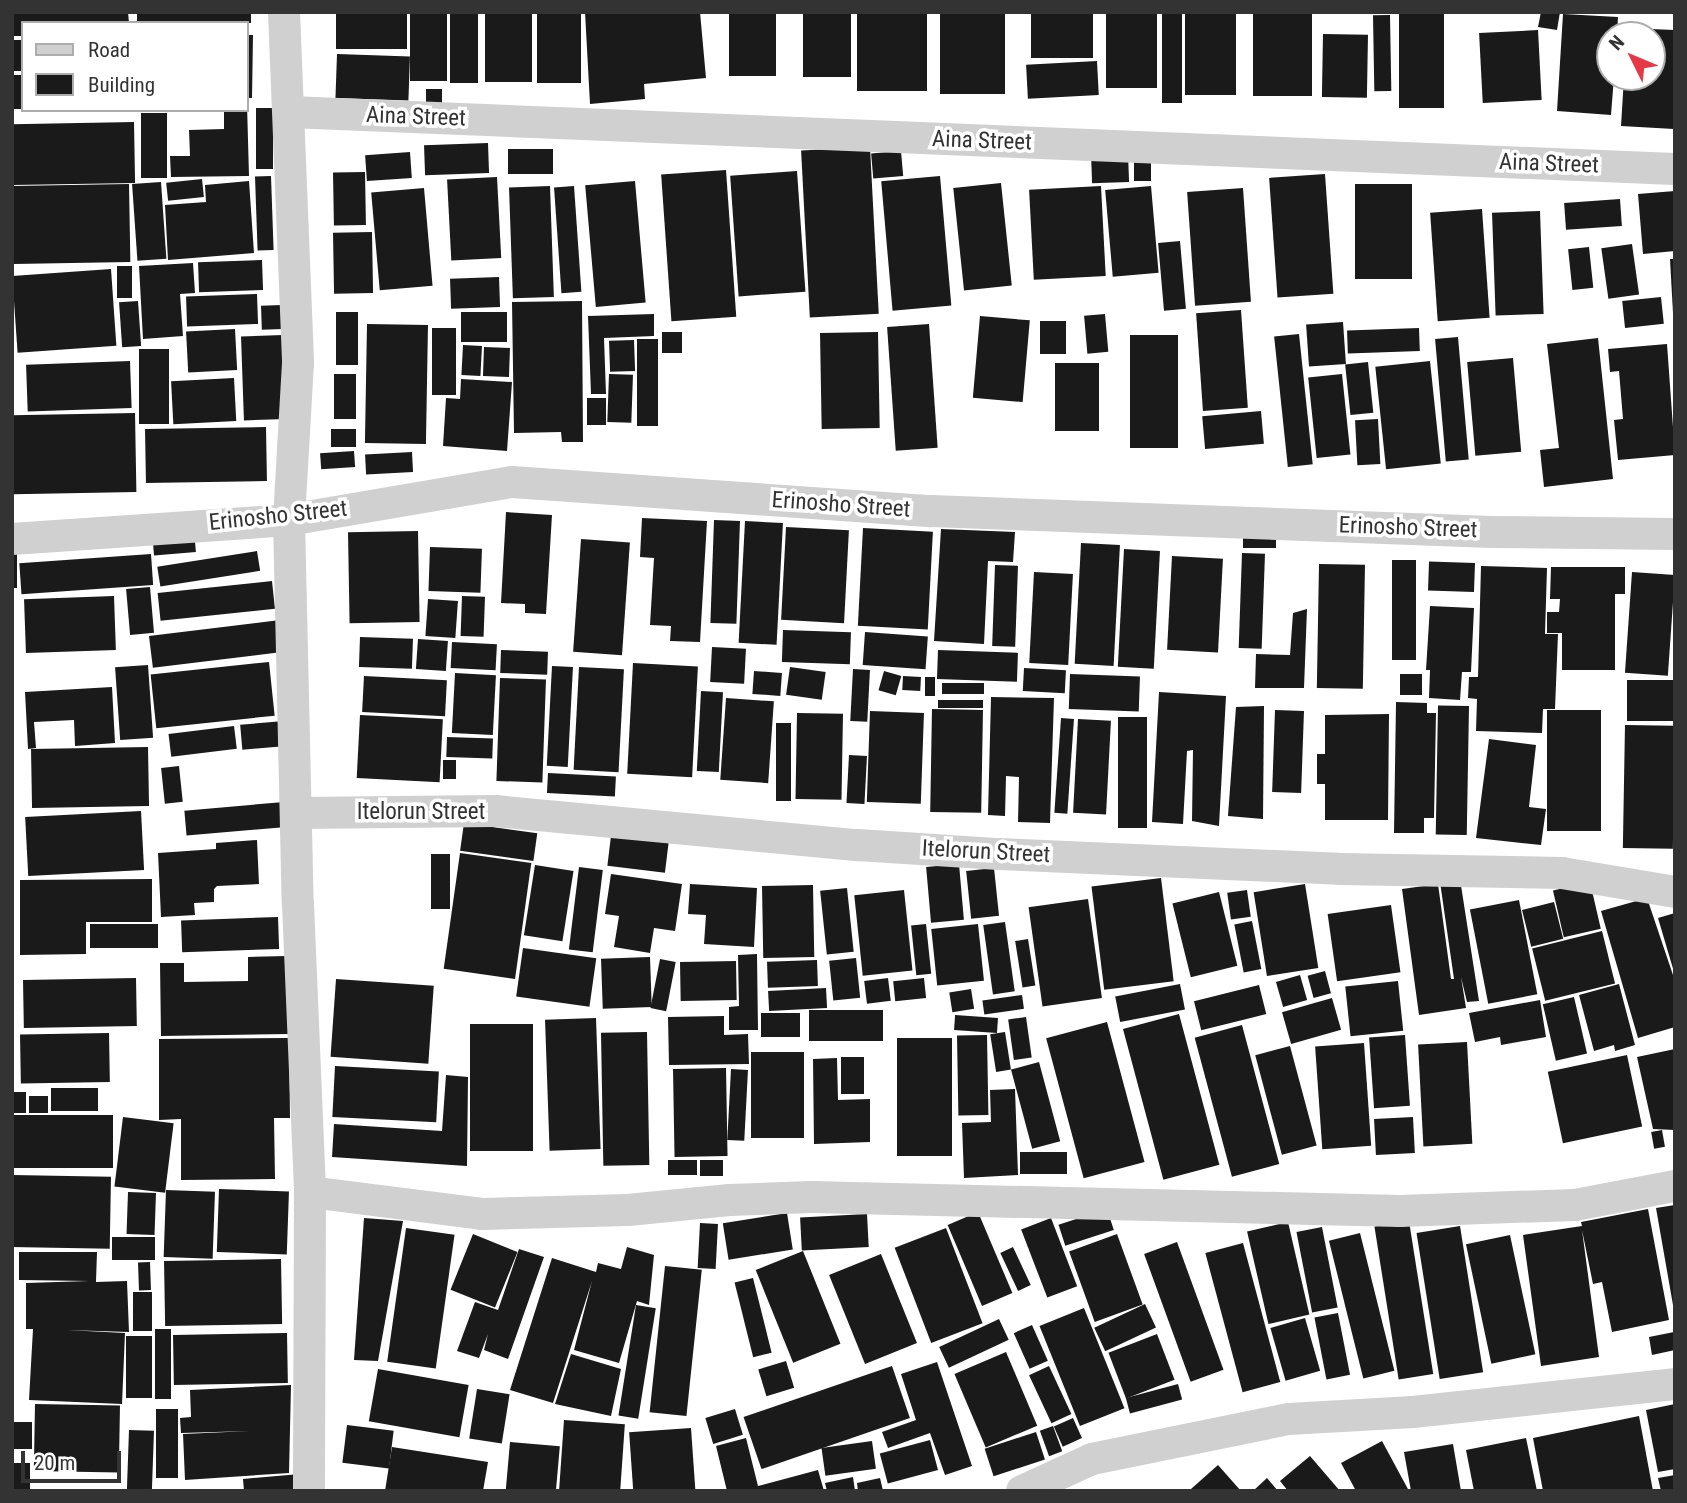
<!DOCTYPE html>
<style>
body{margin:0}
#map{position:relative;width:1687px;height:1503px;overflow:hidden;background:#fff;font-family:"Roboto Condensed",sans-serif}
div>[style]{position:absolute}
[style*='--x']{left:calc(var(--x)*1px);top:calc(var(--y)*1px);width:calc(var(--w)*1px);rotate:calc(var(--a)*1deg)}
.building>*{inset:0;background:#1a1a1a;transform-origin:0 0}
.minor>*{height:32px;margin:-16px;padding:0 16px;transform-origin:16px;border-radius:16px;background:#d0d0d0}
span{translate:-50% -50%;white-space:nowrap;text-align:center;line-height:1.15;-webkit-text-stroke:7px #fff;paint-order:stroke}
.street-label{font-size:23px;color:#333}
.frame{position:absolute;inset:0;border:14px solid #333;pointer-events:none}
.legend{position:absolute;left:21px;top:21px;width:228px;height:91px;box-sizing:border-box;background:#fff;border:2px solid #adadad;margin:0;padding:9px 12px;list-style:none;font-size:21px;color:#333}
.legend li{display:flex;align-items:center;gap:14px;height:35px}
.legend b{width:35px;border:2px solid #adadad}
.north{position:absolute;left:1596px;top:21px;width:70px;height:70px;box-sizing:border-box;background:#fff;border:2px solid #adadad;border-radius:50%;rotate:313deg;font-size:19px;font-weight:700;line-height:28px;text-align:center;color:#333}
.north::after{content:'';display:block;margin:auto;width:24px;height:32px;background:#e63946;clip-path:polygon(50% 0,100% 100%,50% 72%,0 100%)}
.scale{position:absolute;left:21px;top:1451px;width:100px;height:32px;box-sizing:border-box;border:4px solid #333;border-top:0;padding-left:9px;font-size:21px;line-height:24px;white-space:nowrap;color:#333;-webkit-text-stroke:5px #fff;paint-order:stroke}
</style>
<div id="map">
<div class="building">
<div style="clip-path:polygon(12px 12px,128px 12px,129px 23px,23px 23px,23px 36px,12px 36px)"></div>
<div style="left:137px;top:12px;width:114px;height:11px"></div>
<div style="left:336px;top:12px;width:71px;height:37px"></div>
<div style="left:410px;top:12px;width:37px;height:69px"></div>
<div style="left:450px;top:12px;width:28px;height:71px"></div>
<div style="left:485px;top:12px;width:47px;height:70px"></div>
<div style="left:537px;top:12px;width:44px;height:71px"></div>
<div style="clip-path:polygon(585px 12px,700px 12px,706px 78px,644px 84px,645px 99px,590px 104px)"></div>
<div style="left:729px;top:12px;width:47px;height:64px"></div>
<div style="left:803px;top:12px;width:48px;height:65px"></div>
<div style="left:857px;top:12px;width:70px;height:79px"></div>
<div style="left:940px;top:12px;width:65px;height:82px"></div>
<div style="left:1031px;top:12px;width:62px;height:46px"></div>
<div style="left:1106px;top:12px;width:51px;height:76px"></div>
<div style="left:1162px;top:12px;width:20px;height:91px"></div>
<div style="left:1185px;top:12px;width:51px;height:83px"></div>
<div style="left:1253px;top:12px;width:59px;height:84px"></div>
<div style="left:1399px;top:12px;width:45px;height:96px"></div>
<div style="clip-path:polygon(1541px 12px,1560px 12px,1557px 30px,1538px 27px)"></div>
<div style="clip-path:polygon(1563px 14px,1618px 17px,1617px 35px,1610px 35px,1610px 77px,1614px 77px,1611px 115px,1557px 111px)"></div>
<div style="left:1390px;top:15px;width:76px;height:17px;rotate:89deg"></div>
<div style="clip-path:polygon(1626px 28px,1675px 30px,1674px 129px,1621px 126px,1624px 77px,1652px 77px,1652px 35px,1626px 35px)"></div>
<div style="left:1538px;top:30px;width:70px;height:59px;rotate:87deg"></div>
<div style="left:1323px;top:34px;width:45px;height:63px;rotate:1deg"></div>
<div style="clip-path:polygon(247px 35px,253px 35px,252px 98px,247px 98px)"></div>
<div style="left:23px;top:40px;width:31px;height:11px;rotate:90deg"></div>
<div style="left:337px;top:54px;width:73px;height:44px;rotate:2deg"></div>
<div style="left:1097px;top:61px;width:34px;height:71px;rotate:87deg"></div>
<div style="left:23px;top:75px;width:34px;height:11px;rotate:90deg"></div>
<div style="left:426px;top:89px;width:16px;height:21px"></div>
<div style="clip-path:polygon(247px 104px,249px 176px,171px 177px,170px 156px,190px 156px,189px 130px,224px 129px,224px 110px,247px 110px)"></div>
<div style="left:256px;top:108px;width:17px;height:61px"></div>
<div style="left:141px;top:113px;width:26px;height:65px"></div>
<div style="left:134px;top:122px;width:61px;height:122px;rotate:89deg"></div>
<div style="left:488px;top:143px;width:30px;height:64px;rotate:88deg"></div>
<div style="left:870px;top:147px;width:167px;height:69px;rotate:87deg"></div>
<div style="left:508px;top:149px;width:45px;height:25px"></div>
<div style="left:901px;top:151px;width:25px;height:30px;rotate:85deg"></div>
<div style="left:410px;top:152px;width:26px;height:45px;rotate:86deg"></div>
<div style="left:1128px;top:152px;width:30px;height:37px;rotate:88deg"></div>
<div style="left:1134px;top:156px;width:17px;height:25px"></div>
<div style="left:726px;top:170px;width:147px;height:65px;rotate:86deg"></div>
<div style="left:797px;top:171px;width:121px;height:67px;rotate:86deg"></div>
<div style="left:365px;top:172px;width:53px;height:32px;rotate:89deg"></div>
<div style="left:1325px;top:174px;width:120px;height:56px;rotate:86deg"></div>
<div style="left:271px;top:176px;width:74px;height:16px;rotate:88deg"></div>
<div style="left:940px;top:176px;width:130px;height:59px;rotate:85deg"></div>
<div style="left:497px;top:177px;width:81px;height:50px;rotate:87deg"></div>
<div style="left:202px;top:179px;width:18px;height:36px;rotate:84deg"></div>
<div style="clip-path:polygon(249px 181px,254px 253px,168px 260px,165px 205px,206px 202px,205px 185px)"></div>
<div style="left:635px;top:181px;width:122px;height:50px;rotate:85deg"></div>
<div style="left:161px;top:182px;width:77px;height:29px;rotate:86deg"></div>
<div style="left:1001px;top:183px;width:103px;height:48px;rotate:84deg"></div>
<div style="left:129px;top:184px;width:78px;height:117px;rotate:89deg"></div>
<div style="left:1355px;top:184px;width:57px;height:95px"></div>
<div style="left:550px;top:186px;width:111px;height:41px;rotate:88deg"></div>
<div style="left:574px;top:186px;width:106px;height:20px;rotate:86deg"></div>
<div style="left:1101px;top:186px;width:90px;height:72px;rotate:87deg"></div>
<div style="left:1151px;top:186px;width:87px;height:46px;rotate:85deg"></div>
<div style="left:424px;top:188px;width:98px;height:53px;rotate:85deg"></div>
<div style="left:1243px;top:188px;width:114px;height:56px;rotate:86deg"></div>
<div style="clip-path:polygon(1675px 191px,1675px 251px,1643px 254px,1638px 194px)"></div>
<div style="left:1620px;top:199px;width:27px;height:56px;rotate:86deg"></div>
<div style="left:1482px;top:209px;width:109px;height:52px;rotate:86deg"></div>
<div style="left:1540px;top:211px;width:103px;height:48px;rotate:88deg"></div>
<div style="left:372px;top:232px;width:61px;height:39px;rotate:89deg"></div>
<div style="left:1180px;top:241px;width:68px;height:22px;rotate:85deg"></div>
<div style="left:1632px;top:244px;width:51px;height:31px;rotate:82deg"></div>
<div style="left:1589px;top:247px;width:41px;height:21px;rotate:84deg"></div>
<div style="clip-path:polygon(1670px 259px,1675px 259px,1675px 313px,1673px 313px)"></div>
<div style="left:262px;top:260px;width:30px;height:64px;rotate:88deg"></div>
<div style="clip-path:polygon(193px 263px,195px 293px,180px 294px,183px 336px,143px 339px,139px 266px)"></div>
<div style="left:117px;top:266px;width:15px;height:32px"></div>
<div style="left:111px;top:269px;width:77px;height:99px;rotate:86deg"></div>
<div style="left:499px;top:277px;width:30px;height:49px;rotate:88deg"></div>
<div style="left:257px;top:294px;width:30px;height:71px;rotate:88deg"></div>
<div style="left:1661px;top:297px;width:27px;height:39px;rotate:84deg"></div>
<div style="left:138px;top:301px;width:45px;height:19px;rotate:86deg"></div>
<div style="clip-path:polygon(582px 301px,583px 442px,562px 442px,561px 432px,514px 433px,512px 302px)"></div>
<div style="left:282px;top:305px;width:24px;height:21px;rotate:88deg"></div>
<div style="left:1241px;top:310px;width:98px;height:45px;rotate:86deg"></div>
<div style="left:336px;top:312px;width:22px;height:53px"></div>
<div style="left:461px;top:312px;width:46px;height:30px"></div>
<div style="clip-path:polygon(654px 314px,654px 336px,604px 338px,606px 394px,591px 394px,588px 316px)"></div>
<div style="left:1105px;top:314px;width:38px;height:21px;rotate:85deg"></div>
<div style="left:980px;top:316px;width:50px;height:82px;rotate:5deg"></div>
<div style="left:1040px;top:321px;width:26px;height:33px"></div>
<div style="left:1343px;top:322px;width:42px;height:37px;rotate:86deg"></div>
<div style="left:367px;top:324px;width:61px;height:119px;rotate:1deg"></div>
<div style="left:929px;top:324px;width:124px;height:42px;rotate:86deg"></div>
<div style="left:432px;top:328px;width:24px;height:67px"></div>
<div style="left:1419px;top:328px;width:23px;height:72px;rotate:88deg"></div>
<div style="left:235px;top:329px;width:41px;height:49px;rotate:87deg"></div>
<div style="left:662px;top:332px;width:20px;height:21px"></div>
<div style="left:878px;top:332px;width:96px;height:58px;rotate:89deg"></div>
<div style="left:1299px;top:334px;width:131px;height:25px;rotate:84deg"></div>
<div style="left:283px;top:335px;width:84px;height:42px;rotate:88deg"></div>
<div style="left:1130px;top:335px;width:48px;height:113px"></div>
<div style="left:1458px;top:337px;width:123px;height:23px;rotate:85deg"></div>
<div style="clip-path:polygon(1598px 338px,1613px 479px,1544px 487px,1540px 450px,1559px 448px,1547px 344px)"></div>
<div style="left:637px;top:339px;width:21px;height:87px"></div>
<div style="left:634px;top:340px;width:31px;height:25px;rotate:88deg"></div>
<div style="clip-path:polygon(1667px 344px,1675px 455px,1618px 460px,1614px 420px,1623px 419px,1619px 371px,1610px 372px,1608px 349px)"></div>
<div style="left:463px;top:345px;width:19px;height:30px;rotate:3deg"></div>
<div style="left:484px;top:347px;width:26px;height:29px;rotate:2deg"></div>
<div style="left:139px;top:349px;width:30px;height:75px"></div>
<div style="left:1513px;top:358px;width:94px;height:46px;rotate:85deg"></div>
<div style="left:130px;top:361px;width:47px;height:104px;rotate:88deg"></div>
<div style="left:1430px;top:361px;width:103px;height:55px;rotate:84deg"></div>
<div style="left:1368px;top:362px;width:51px;height:23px;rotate:84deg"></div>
<div style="left:1055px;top:363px;width:44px;height:68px"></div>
<div style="left:334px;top:374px;width:22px;height:45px"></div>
<div style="left:609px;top:374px;width:24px;height:48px;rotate:2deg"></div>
<div style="left:1342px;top:374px;width:81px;height:34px;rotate:84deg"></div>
<div style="left:234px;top:378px;width:43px;height:63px;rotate:87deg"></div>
<div style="clip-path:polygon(461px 379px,512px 382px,507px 451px,443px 446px,446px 398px,460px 399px)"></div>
<div style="left:587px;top:398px;width:19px;height:27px"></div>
<div style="left:1261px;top:411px;width:33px;height:59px;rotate:85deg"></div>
<div style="left:135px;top:413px;width:79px;height:123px;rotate:89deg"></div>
<div style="left:1378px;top:419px;width:45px;height:23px;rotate:87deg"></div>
<div style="left:266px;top:427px;width:54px;height:121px;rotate:89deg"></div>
<div style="left:356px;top:429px;width:18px;height:25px;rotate:90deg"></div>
<div style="left:354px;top:451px;width:16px;height:34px;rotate:86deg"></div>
<div style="left:412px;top:452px;width:20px;height:47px;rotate:87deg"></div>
<div style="clip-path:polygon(506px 512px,552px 515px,546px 614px,525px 613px,525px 604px,501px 603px)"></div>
<div style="clip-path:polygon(642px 518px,707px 521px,700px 642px,670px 641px,671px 626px,650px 625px,654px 558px,640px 557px)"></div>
<div style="left:714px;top:520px;width:26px;height:103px;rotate:2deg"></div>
<div style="left:745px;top:521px;width:38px;height:122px;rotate:3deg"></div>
<div style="left:786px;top:527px;width:63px;height:93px;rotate:3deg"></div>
<div style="left:863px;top:528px;width:70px;height:98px;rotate:3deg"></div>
<div style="clip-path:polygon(941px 529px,1015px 532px,1013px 562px,988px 561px,984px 644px,934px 641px)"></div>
<div style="left:1243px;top:529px;width:33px;height:19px"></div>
<div style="left:194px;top:530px;width:22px;height:42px;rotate:85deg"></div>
<div style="left:418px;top:531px;width:91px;height:70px;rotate:89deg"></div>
<div style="left:581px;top:539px;width:49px;height:113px;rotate:4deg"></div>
<div style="left:1081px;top:543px;width:39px;height:121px;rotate:3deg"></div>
<div style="left:430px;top:547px;width:52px;height:44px;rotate:2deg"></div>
<div style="left:12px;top:549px;width:5px;height:39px"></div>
<div style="left:1124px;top:549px;width:36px;height:118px;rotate:3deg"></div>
<div style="left:257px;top:551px;width:20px;height:101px;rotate:81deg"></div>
<div style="left:1242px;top:553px;width:23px;height:95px;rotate:2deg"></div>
<div style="left:151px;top:554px;width:31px;height:132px;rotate:86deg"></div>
<div style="left:1172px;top:556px;width:51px;height:94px;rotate:3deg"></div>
<div style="left:1416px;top:560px;width:100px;height:24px;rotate:90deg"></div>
<div style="left:1475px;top:563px;width:29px;height:46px;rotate:92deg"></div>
<div style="left:1319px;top:564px;width:46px;height:124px;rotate:1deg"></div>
<div style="left:995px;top:565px;width:23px;height:81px;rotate:2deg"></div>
<div style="clip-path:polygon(1481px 566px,1547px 568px,1545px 634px,1558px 634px,1555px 709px,1543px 709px,1542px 733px,1476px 731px,1477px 699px,1468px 698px,1469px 677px,1478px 677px)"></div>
<div style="clip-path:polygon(1551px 567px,1625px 567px,1625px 594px,1615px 594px,1615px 670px,1562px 670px,1562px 633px,1547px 633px,1547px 612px,1559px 612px,1560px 599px,1550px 599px)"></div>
<div style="left:1034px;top:572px;width:39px;height:91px;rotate:3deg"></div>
<div style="left:1632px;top:572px;width:43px;height:101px;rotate:4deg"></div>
<div style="left:272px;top:581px;width:28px;height:115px;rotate:84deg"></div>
<div style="left:150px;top:587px;width:46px;height:24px;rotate:85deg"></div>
<div style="left:114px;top:596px;width:54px;height:90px;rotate:88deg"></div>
<div style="left:462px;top:596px;width:23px;height:40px;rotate:2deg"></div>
<div style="left:428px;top:599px;width:30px;height:37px;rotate:4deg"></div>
<div style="clip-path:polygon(1430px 606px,1474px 608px,1471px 672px,1462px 672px,1460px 700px,1429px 698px,1430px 670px,1426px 670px)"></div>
<div style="clip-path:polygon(1307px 609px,1304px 688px,1255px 688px,1256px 654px,1290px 655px,1293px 613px)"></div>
<div style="left:280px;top:620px;width:32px;height:132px;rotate:83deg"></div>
<div style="left:783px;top:630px;width:68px;height:32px;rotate:2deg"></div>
<div style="left:865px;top:632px;width:63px;height:33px;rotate:4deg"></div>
<div style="left:360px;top:637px;width:53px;height:30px;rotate:2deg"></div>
<div style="left:418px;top:639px;width:30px;height:30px;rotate:4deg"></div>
<div style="left:452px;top:642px;width:45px;height:26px;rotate:3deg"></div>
<div style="left:712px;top:647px;width:34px;height:35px;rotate:3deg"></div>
<div style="left:501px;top:650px;width:47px;height:23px;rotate:2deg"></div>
<div style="left:938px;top:650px;width:80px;height:29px;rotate:2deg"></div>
<div style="left:269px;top:662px;width:54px;height:119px;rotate:84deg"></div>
<div style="left:633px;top:663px;width:65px;height:111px;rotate:3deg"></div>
<div style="left:148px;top:665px;width:73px;height:33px;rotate:86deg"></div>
<div style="left:552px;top:666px;width:21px;height:100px;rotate:3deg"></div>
<div style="left:579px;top:667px;width:45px;height:103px;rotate:3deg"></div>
<div style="left:790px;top:667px;width:36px;height:28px;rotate:8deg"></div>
<div style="left:1024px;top:668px;width:42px;height:23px;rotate:3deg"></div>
<div style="left:853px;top:669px;width:17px;height:52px;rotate:3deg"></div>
<div style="left:754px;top:671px;width:28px;height:23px;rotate:4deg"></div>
<div style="left:884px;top:671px;width:18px;height:20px;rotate:16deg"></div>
<div style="left:455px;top:673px;width:41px;height:60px;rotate:3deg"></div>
<div style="left:1070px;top:674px;width:70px;height:35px;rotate:2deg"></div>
<div style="left:1400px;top:674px;width:22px;height:21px"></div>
<div style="left:364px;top:676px;width:83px;height:36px;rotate:3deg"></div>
<div style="left:903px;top:676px;width:18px;height:14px;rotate:3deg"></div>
<div style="left:925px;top:677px;width:10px;height:19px"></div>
<div style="left:500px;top:678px;width:46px;height:103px;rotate:2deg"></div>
<div style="left:1627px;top:680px;width:48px;height:41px"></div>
<div style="left:942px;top:683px;width:42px;height:11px"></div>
<div style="clip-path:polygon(112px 687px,115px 743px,75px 746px,74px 720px,34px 722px,36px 748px,28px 749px,25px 692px)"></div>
<div style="left:701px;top:691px;width:22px;height:80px;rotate:3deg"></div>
<div style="clip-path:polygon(1159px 692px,1226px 696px,1219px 826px,1192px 821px,1193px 750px,1187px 751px,1183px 824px,1152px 822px)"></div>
<div style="clip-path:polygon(991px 697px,1054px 698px,1050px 823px,1018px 822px,1019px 777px,1006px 776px,1005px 816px,988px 815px)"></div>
<div style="left:726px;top:698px;width:48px;height:82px;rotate:4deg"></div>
<div style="left:938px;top:700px;width:45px;height:8px"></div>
<div style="clip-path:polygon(1396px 702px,1427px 703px,1427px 713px,1436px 713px,1434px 818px,1424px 818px,1424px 833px,1394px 833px)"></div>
<div style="clip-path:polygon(1264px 706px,1263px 819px,1228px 816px,1236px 707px)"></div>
<div style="left:1469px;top:706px;width:129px;height:31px;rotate:91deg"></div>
<div style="left:932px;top:709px;width:51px;height:103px;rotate:1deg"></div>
<div style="left:1275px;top:710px;width:29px;height:82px;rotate:2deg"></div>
<div style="left:1601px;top:710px;width:121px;height:54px;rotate:90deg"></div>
<div style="left:870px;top:711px;width:54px;height:91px;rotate:2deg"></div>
<div style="left:797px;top:713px;width:46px;height:86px;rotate:1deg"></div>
<div style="clip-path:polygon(1389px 714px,1388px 820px,1325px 820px,1325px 784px,1317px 784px,1317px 754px,1325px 754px,1325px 715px)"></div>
<div style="left:360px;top:715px;width:83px;height:63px;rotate:3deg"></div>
<div style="left:1118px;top:717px;width:29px;height:111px"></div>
<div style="left:1061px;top:718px;width:13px;height:95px;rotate:4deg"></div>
<div style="left:1078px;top:719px;width:33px;height:94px;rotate:3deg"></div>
<div style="left:284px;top:721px;width:25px;height:44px;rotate:85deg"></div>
<div style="left:791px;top:723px;width:78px;height:15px;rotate:90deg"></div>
<div style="left:1625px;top:725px;width:50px;height:123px;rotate:1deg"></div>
<div style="left:234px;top:726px;width:23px;height:66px;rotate:83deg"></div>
<div style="left:447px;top:737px;width:46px;height:20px;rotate:2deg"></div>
<div style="clip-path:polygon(1489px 739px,1536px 745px,1529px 807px,1546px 809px,1541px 845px,1476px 838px)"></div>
<div style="left:148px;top:747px;width:59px;height:117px;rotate:89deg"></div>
<div style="left:849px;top:755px;width:18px;height:48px;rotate:3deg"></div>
<div style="left:443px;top:760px;width:13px;height:19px"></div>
<div style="left:179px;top:766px;width:36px;height:18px;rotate:84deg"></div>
<div style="left:548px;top:773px;width:68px;height:20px;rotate:3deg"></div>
<div style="left:284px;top:802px;width:25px;height:100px;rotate:85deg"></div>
<div style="left:141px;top:811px;width:59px;height:116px;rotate:87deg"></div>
<div style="left:464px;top:823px;width:74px;height:28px;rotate:8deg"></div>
<div style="left:611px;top:836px;width:58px;height:30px;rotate:7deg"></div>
<div style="clip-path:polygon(257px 840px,259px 884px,217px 886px,214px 889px,214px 902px,194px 903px,195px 915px,161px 917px,158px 853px,216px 849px,216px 843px)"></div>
<div style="left:460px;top:853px;width:72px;height:117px;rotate:8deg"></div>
<div style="left:431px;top:854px;width:19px;height:55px"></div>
<div style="left:959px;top:864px;width:56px;height:33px;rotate:85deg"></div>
<div style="left:535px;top:865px;width:39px;height:71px;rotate:9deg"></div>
<div style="left:579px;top:867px;width:24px;height:83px;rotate:7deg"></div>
<div style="left:994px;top:868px;width:48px;height:28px;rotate:84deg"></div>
<div style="clip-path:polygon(611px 874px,682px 884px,675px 931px,654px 928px,650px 953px,614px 947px,619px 916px,605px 914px)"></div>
<div style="left:1161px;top:878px;width:104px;height:70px;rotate:83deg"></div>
<div style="clip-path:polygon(152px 879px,152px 922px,86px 922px,86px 954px,20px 955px,20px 880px)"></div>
<div style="clip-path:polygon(1460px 879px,1479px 1001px,1467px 1002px,1461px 977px,1466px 1008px,1419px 1015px,1402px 889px,1438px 884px,1451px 979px,1454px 979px,1440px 882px)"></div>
<div style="left:1590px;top:882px;width:48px;height:38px;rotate:77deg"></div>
<div style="clip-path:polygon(690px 884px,757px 888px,754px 947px,704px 944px,706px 915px,688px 914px)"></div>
<div style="left:1305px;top:884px;width:85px;height:52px;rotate:81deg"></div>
<div style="left:813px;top:885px;width:72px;height:51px;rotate:89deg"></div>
<div style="left:847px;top:888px;width:64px;height:27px;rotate:84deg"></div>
<div style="left:904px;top:890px;width:81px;height:50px;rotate:84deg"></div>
<div style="left:1247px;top:890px;width:27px;height:20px;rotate:82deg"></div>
<div style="left:1219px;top:892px;width:76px;height:48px;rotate:76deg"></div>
<div style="clip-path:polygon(1647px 898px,1675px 981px,1675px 1027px,1638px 1038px,1601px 911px)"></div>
<div style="left:1088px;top:899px;width:100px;height:60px;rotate:82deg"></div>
<div style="left:1519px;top:900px;width:96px;height:50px;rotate:79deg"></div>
<div style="left:1554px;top:902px;width:38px;height:33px;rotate:76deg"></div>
<div style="left:1391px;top:905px;width:68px;height:64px;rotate:82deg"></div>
<div style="clip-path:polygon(1675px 913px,1675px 972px,1674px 972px,1658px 918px)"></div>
<div style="left:278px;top:917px;width:32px;height:97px;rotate:88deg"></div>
<div style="left:1252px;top:921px;width:49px;height:18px;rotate:79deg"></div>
<div style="left:1005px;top:922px;width:70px;height:22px;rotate:82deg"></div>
<div style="left:158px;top:924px;width:24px;height:68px;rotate:90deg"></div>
<div style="left:926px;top:924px;width:50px;height:15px;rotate:84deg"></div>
<div style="left:978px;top:924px;width:57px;height:47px;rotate:84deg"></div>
<div style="left:1602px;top:931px;width:54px;height:72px;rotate:76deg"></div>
<div style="left:1028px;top:939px;width:47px;height:13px;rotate:81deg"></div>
<div style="left:523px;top:948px;width:74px;height:49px;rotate:8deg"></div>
<div style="clip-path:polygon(757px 954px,758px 1030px,729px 1030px,729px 1007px,739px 1006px,738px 955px)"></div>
<div style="clip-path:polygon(288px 956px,289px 1034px,161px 1036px,160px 963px,184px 963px,184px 982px,248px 981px,248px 957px)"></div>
<div style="left:650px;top:957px;width:50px;height:49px;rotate:88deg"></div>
<div style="left:856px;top:958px;width:40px;height:27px;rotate:84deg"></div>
<div style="left:660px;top:959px;width:16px;height:50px;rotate:11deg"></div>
<div style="left:817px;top:960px;width:26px;height:50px;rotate:88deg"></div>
<div style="left:736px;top:961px;width:39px;height:56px;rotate:89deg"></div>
<div style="left:1325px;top:971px;width:23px;height:18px;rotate:75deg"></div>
<div style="left:1300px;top:975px;width:26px;height:25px;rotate:74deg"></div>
<div style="left:136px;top:978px;width:48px;height:113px;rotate:89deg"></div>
<div style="left:888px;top:978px;width:23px;height:24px;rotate:83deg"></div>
<div style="left:924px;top:978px;width:20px;height:31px;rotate:84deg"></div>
<div style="left:336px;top:979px;width:98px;height:78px;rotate:4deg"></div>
<div style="left:1398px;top:981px;width:50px;height:53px;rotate:84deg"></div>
<div style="left:1180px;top:984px;width:26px;height:66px;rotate:79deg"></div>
<div style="clip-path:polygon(1619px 984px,1635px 1045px,1615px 1051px,1614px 1045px,1594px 1051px,1579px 995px)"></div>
<div style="left:1259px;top:985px;width:30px;height:67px;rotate:76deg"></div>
<div style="left:826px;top:988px;width:20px;height:58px;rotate:87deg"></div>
<div style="left:971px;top:989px;width:20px;height:22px;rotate:81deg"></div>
<div style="left:1022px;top:995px;width:14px;height:40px;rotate:82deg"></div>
<div style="left:1574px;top:997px;width:58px;height:32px;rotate:77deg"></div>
<div style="left:1332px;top:998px;width:33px;height:52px;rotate:74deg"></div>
<div style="clip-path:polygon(1540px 1000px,1546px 1037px,1501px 1045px,1500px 1037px,1475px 1042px,1469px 1013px)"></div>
<div style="left:883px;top:1010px;width:31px;height:74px;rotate:90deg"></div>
<div style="left:800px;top:1013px;width:24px;height:39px;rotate:90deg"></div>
<div style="left:1179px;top:1014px;width:156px;height:58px;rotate:75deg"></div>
<div style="clip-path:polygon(724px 1016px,724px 1035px,748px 1034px,749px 1064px,669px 1065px,668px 1017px)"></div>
<div style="left:1026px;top:1017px;width:41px;height:18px;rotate:82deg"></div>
<div style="left:596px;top:1018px;width:131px;height:51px;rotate:88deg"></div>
<div style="left:998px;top:1018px;width:15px;height:43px;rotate:94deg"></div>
<div style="left:1107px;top:1022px;width:145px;height:63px;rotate:75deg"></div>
<div style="left:470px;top:1024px;width:63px;height:127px"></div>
<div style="left:1242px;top:1025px;width:144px;height:49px;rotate:75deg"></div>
<div style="left:647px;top:1032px;width:133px;height:46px;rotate:89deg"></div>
<div style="left:1005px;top:1032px;width:38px;height:15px;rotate:81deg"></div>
<div style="left:109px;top:1033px;width:49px;height:89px;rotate:89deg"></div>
<div style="left:987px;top:1035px;width:80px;height:30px;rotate:89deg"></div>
<div style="left:1405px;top:1035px;width:71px;height:36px;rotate:86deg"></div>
<div style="clip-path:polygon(289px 1038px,290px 1118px,274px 1118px,275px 1179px,181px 1180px,181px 1119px,159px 1120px,159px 1039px)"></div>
<div style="left:952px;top:1038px;width:118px;height:55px;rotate:90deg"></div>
<div style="left:1467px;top:1042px;width:102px;height:49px;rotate:87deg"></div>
<div style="left:1364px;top:1043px;width:103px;height:49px;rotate:86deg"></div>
<div style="left:1290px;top:1046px;width:103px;height:36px;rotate:75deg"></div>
<div style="clip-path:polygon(1675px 1049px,1675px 1130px,1653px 1129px,1637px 1057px)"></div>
<div style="left:751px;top:1052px;width:53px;height:86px"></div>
<div style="left:1627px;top:1055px;width:73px;height:81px;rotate:78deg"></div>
<div style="left:841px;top:1057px;width:23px;height:37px"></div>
<div style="clip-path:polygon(837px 1058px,838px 1100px,870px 1099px,870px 1142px,814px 1144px,813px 1059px)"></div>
<div style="left:1039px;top:1062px;width:82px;height:29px;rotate:75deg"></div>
<div style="left:335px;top:1066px;width:104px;height:51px;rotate:3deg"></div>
<div style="left:726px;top:1068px;width:88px;height:53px;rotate:89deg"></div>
<div style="left:731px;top:1069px;width:17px;height:71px;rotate:3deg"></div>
<div style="clip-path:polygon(446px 1075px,468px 1077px,467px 1166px,332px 1157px,334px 1124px,442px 1131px)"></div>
<div style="left:98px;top:1088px;width:23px;height:47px;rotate:90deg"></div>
<div style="clip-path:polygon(1015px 1089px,1018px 1175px,964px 1178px,962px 1123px,991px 1122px,990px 1090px)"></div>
<div style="left:12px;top:1092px;width:14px;height:21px"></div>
<div style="left:29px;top:1096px;width:19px;height:17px"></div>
<div style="left:113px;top:1115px;width:53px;height:101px;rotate:90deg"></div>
<div style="left:123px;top:1117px;width:51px;height:70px;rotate:7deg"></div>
<div style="left:1413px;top:1117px;width:36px;height:39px;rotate:87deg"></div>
<div style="left:1662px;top:1130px;width:17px;height:11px;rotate:80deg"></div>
<div style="left:1067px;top:1152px;width:22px;height:47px;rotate:90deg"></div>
<div style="left:668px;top:1160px;width:29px;height:15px"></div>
<div style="left:723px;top:1160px;width:16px;height:23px;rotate:90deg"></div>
<div style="left:12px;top:1175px;width:99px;height:72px;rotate:1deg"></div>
<div style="left:219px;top:1189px;width:70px;height:63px;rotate:2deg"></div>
<div style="left:166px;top:1190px;width:49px;height:67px;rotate:2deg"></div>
<div style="left:128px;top:1192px;width:28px;height:42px;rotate:2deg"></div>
<div style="clip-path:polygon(1675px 1205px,1675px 1305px,1673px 1305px,1656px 1208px)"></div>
<div style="left:1107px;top:1209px;width:22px;height:51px;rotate:72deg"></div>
<div style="clip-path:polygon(1648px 1209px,1669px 1320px,1612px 1332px,1602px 1282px,1593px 1284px,1582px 1230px,1599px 1357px,1541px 1366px,1523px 1235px,1582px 1226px,1581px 1222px)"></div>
<div style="left:978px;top:1212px;width:88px;height:33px;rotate:67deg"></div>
<div style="left:787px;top:1213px;width:37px;height:65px;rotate:81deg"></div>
<div style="left:867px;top:1214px;width:33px;height:67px;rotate:87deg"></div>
<div style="clip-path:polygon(364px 1218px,403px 1221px,378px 1361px,354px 1360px)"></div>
<div style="left:1051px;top:1218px;width:73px;height:32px;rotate:69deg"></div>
<div style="left:1409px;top:1221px;width:155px;height:35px;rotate:81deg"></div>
<div style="left:1288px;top:1222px;width:95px;height:42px;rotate:77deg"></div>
<div style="left:700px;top:1223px;width:18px;height:45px;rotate:3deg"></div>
<div style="left:1460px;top:1226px;width:148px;height:44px;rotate:81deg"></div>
<div style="left:1322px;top:1227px;width:82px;height:26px;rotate:79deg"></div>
<div style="left:406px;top:1228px;width:49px;height:135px;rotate:8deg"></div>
<div style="left:946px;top:1228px;width:102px;height:55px;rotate:69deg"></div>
<div style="left:1360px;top:1233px;width:142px;height:32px;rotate:76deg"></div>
<div style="left:473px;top:1234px;width:48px;height:60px;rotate:22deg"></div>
<div style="left:1117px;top:1234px;width:75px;height:51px;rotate:70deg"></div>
<div style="left:1510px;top:1235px;width:122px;height:45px;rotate:78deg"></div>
<div style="left:155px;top:1237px;width:23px;height:43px;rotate:90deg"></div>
<div style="left:1177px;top:1242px;width:136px;height:35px;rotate:70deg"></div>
<div style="left:1243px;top:1243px;width:144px;height:39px;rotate:75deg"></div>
<div style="clip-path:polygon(627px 1247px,654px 1255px,649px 1305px,637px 1301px,619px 1363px,574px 1350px,592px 1281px,553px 1403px,510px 1390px,552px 1258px,596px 1272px,598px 1263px,621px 1269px)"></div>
<div style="left:1013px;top:1247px;width:42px;height:14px;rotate:65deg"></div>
<div style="clip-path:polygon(519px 1249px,544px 1257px,508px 1359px,484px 1350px,488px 1334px,479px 1358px,457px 1351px,475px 1302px,498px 1310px)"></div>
<div style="left:803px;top:1251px;width:100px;height:51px;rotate:68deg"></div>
<div style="clip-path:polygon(19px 1252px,97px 1252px,96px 1282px,127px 1281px,129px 1332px,66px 1330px,125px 1333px,122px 1404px,29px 1400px,33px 1329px,26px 1329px,26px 1283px,89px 1281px,19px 1280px)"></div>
<div style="left:881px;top:1254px;width:96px;height:56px;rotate:68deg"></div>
<div style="left:281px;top:1259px;width:65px;height:117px;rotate:89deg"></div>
<div style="left:150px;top:1262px;width:28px;height:12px;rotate:88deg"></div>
<div style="left:665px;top:1266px;width:37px;height:147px;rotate:6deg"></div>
<div style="left:753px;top:1278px;width:77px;height:19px;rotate:76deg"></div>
<div style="left:133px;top:1292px;width:19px;height:39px"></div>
<div style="left:1145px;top:1304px;width:26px;height:56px;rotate:65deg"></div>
<div style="left:636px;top:1305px;width:20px;height:112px;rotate:9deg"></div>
<div style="left:1084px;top:1308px;width:108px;height:48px;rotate:68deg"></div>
<div style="left:1338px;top:1313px;width:63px;height:24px;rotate:79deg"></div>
<div style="left:1305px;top:1318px;width:55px;height:36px;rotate:74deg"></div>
<div style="left:999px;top:1319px;width:23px;height:66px;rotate:65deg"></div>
<div style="left:1032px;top:1325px;width:39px;height:20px;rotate:66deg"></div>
<div style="left:155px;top:1329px;width:16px;height:70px"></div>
<div style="clip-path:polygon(1674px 1332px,1675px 1350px,1652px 1355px,1649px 1337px)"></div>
<div style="left:287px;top:1333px;width:50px;height:114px;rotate:89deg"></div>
<div style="left:1157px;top:1334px;width:49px;height:52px;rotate:69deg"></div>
<div style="left:126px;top:1336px;width:26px;height:62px"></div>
<div style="left:1006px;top:1352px;width:80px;height:56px;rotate:67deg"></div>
<div style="clip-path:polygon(571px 1354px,621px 1369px,611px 1416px,555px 1404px)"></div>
<div style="left:786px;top:1361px;width:28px;height:29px;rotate:73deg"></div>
<div style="clip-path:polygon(937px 1362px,972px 1466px,945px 1475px,930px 1433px,888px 1448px,882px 1432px,916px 1420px,901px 1374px)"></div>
<div style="left:892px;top:1366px;width:55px;height:157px;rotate:71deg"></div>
<div style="left:1049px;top:1366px;width:53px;height:22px;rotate:65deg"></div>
<div style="left:378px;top:1369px;width:92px;height:53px;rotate:10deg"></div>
<div style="left:1178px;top:1384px;width:16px;height:54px;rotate:75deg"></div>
<div style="clip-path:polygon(291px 1385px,289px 1473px,185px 1480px,183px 1434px,250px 1431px,181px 1433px,180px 1418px,191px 1417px,190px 1390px)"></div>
<div style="left:477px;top:1389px;width:33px;height:50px;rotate:9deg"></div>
<div style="left:35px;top:1404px;width:85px;height:67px;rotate:1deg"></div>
<div style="clip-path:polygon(1675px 1404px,1675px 1469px,1658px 1472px,1646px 1410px)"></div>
<div style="left:156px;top:1409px;width:22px;height:69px"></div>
<div style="left:735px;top:1409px;width:27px;height:31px;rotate:73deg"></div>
<div style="clip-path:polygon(1639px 1416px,1653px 1491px,1543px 1491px,1533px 1438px)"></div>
<div style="left:1073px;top:1418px;width:22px;height:21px;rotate:66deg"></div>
<div style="left:564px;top:1420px;width:61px;height:71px;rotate:4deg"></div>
<div style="left:32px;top:1422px;width:27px;height:20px;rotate:90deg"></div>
<div style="left:347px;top:1425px;width:47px;height:38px;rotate:7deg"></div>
<div style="left:1053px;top:1426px;width:27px;height:14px;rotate:70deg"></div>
<div style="left:691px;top:1428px;width:63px;height:62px;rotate:86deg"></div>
<div style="left:129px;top:1430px;width:25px;height:61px;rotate:2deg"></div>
<div style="left:1036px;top:1432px;width:29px;height:54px;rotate:72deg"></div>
<div style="clip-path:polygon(746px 1438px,758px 1486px,818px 1470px,824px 1491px,727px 1491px,716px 1446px)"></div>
<div style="clip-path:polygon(1526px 1438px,1537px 1491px,1474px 1491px,1466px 1450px)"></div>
<div style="left:930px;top:1440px;width:31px;height:52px;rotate:75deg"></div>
<div style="left:872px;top:1441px;width:28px;height:51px;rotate:82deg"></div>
<div style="clip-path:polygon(1382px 1441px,1409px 1491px,1356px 1491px,1341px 1463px)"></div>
<div style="left:510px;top:1442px;width:50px;height:49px;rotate:5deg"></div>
<div style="clip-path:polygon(1453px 1444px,1461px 1491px,1411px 1491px,1404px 1452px)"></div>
<div style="clip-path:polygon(392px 1447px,488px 1462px,483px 1491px,385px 1491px)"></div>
<div style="clip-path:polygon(1310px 1456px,1340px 1491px,1288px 1491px,1280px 1481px)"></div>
<div style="left:30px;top:1463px;width:28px;height:18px;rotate:90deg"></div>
<div style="clip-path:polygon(1218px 1465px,1241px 1491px,1192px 1491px,1191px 1489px)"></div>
<div style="clip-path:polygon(300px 1474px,301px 1491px,244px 1491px,243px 1479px)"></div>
<div style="clip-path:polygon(1675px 1475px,1675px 1491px,1661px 1491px,1658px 1478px)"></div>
<div style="clip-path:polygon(853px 1477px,855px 1491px,827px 1491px,825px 1483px)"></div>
<div style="clip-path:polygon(880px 1478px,883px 1491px,858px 1491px,857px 1483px)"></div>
<div style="clip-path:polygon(1267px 1478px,1278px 1491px,1253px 1491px)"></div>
</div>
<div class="minor">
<div style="--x:284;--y:12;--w:351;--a:87.7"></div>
<div style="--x:298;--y:363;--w:157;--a:93.3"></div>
<div style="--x:289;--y:520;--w:384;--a:88.7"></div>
<div style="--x:298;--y:904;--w:288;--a:87.6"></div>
<div style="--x:310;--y:1192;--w:299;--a:90.2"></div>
<div style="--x:290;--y:112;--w:1386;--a:2.36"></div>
<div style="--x:12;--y:539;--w:278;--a:-3.9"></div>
<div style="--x:289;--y:520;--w:226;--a:-9.7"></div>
<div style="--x:512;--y:482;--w:420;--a:4"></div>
<div style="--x:931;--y:511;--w:561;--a:2.14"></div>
<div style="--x:1492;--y:532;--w:183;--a:0.6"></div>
<div style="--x:298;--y:813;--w:197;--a:-0.6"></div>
<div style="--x:495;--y:811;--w:365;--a:5.4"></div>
<div style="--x:858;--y:845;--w:141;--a:3.7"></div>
<div style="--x:999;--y:854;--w:340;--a:2.5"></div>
<div style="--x:1339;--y:869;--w:223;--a:1"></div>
<div style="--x:1562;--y:873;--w:115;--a:9.5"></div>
<div style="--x:310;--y:1192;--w:173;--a:7.3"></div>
<div style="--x:482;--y:1214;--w:146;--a:-1.6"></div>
<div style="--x:628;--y:1210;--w:102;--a:-5.6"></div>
<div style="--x:730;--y:1200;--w:82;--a:-2.1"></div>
<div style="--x:812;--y:1197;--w:588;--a:1.36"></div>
<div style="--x:1400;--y:1211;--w:175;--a:-2"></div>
<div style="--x:1575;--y:1205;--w:102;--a:-10.8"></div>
<div style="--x:1022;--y:1491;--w:77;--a:-24.6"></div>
<div style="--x:1092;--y:1459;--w:201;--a:-11.5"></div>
<div style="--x:1289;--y:1419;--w:124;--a:-3.2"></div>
<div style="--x:1413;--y:1412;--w:263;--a:-6.1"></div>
</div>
<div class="street-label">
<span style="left:416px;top:117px;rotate:2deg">Aina Street</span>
<span style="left:982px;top:141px;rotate:2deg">Aina Street</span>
<span style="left:1549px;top:164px;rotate:2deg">Aina Street</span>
<span style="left:841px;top:505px;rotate:4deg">Erinosho Street</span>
<span style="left:278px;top:516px;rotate:-6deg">Erinosho Street</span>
<span style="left:1408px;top:528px;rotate:2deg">Erinosho Street</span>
<span style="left:421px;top:812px">Itelorun Street</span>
<span style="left:986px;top:852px;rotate:3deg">Itelorun Street</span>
</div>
<div class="frame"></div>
<ul class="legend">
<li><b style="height:9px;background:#d0d0d0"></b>Road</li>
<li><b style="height:19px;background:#1a1a1a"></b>Building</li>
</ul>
<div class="north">N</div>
<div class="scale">20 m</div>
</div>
